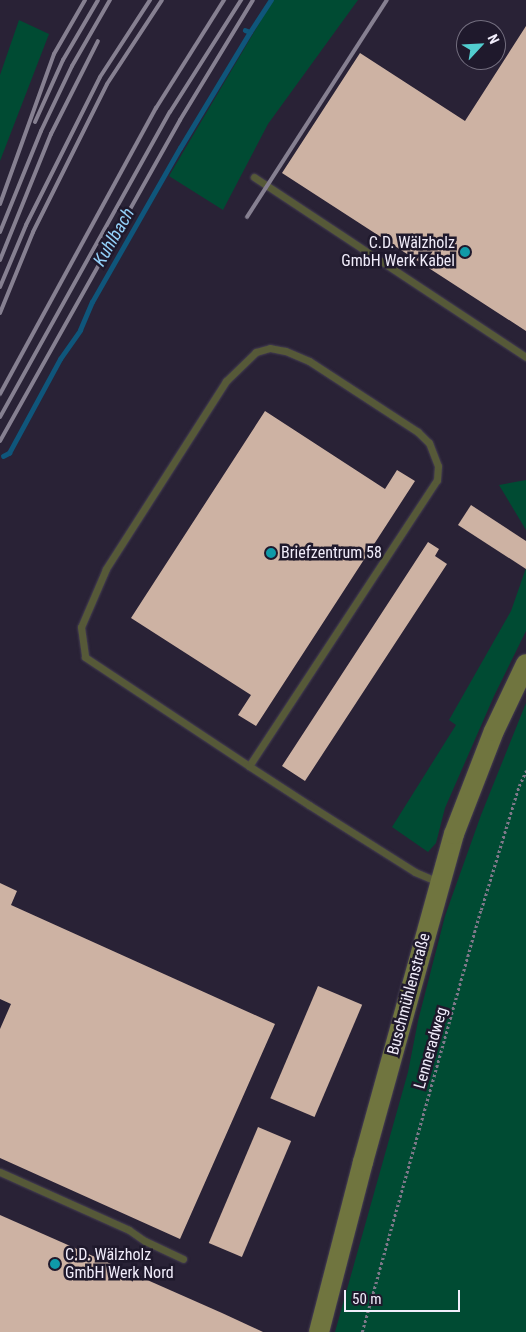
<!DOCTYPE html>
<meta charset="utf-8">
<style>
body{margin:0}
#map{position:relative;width:526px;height:1332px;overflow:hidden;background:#292236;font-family:"Roboto Condensed",sans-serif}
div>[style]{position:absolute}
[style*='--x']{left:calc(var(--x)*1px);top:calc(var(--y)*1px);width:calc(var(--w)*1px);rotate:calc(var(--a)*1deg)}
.green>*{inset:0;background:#004b33}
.stream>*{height:4.5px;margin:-2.25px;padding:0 2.25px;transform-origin:2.25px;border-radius:2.25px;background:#0f567b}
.building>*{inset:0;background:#cdb2a3;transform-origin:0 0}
.path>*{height:2.5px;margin-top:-1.25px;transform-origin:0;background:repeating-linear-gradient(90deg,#7e7889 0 2.5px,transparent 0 5px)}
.roads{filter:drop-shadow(0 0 1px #453e52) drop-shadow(0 0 1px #453e52)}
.lane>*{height:7px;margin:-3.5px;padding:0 3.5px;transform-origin:3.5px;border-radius:3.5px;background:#565938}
.secondary>*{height:20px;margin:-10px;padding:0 10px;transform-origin:10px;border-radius:10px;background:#70753f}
.rail>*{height:4px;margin:-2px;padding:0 2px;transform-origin:2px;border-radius:2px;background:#868091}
.dots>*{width:14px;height:14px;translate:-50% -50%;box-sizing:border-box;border:2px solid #1f192c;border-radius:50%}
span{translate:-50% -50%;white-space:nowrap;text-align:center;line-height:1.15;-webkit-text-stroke:5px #1f192c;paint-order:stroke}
.poi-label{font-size:16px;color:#f1edfb}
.right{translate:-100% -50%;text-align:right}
.left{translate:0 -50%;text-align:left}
.street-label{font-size:16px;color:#f1edfb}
.water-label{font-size:18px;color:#94d1fa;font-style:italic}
.north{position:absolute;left:456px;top:20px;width:50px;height:50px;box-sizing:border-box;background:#1f192c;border:1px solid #736e7f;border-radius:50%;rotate:65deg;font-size:14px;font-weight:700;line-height:20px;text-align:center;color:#f1edfb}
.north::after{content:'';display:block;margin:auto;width:18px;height:22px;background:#52cdcf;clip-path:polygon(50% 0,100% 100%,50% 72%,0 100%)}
.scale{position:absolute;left:344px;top:1290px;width:116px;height:22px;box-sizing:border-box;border:2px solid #f1edfb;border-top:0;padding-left:6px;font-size:15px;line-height:18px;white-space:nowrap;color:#f1edfb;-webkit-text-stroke:4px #1f192c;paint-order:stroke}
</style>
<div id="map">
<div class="green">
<div style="clip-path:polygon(273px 0,358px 0,268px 124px,223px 210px,169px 176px)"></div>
<div style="clip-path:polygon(19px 20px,49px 34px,0 161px,0 75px)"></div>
<div style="clip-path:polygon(526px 480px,526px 530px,499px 485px)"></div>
<div style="clip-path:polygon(526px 568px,526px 631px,494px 696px,445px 808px,436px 843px,428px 852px,392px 827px,456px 725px,449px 720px,511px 611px)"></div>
<div style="clip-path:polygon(526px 703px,526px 1332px,335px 1332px,408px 1072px,418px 1021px,445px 916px,481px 815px)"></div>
</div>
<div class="stream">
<div style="--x:245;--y:30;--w:5;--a:22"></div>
<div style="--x:250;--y:32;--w:38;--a:-57"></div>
<div style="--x:3;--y:456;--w:7;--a:-27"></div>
<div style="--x:9;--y:453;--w:107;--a:-61.5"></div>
<div style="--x:60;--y:359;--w:35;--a:-55"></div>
<div style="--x:80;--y:330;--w:30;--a:-67"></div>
<div style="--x:92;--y:302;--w:177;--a:-60.3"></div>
<div style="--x:180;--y:148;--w:135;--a:-58.9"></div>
</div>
<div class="building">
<div style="clip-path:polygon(526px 26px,526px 331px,282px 173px,360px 53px,465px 121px)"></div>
<div style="clip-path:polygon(265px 411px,385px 489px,397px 470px,415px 481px,256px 726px,238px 715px,251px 695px,131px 618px)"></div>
<div style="clip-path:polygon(471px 505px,526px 541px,526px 569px,458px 525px)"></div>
<div style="clip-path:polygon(428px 542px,439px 549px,435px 556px,447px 564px,305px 781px,282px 766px)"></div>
<div style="clip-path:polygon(0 883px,17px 891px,11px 905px,275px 1024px,180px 1239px,0 1158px,0 1029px,11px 1004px,0 999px)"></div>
<div style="left:318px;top:986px;width:48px;height:122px;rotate:23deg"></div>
<div style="left:258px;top:1127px;width:36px;height:126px;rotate:23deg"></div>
<div style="clip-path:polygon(0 1215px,222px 1313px,263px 1332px,0 1332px)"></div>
</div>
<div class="path">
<div style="--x:362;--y:1332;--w:438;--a:-74.3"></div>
<div style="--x:481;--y:910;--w:130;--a:-73"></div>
<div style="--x:519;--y:786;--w:17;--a:-65"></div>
</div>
<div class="roads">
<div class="lane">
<div style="--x:254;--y:177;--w:326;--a:33.5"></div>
<div style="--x:249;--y:766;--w:342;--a:-56.7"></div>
<div style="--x:437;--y:480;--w:14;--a:-86"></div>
<div style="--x:438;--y:466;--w:25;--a:-111"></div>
<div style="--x:429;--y:443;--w:16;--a:-135"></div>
<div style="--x:418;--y:432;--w:130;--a:-146.9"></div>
<div style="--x:309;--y:361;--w:26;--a:-157"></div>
<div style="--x:285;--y:351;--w:15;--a:-169"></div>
<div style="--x:270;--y:348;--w:15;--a:164"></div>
<div style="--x:256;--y:352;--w:42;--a:136"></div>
<div style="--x:226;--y:381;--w:223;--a:122.6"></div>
<div style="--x:106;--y:569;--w:63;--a:113.3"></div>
<div style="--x:81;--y:627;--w:30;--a:82"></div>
<div style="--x:85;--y:657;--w:197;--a:33.6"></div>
<div style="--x:249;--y:766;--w:72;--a:33"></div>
<div style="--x:309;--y:805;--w:125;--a:32.3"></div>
<div style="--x:415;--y:872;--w:26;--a:23"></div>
<div style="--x:0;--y:1172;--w:141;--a:24.2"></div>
<div style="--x:129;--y:1230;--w:19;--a:35"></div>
<div style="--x:145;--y:1241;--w:42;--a:25.3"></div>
</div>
<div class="secondary">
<div style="--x:319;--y:1332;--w:176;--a:-75.5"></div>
<div style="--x:363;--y:1162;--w:340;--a:-74.5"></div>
<div style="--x:454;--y:834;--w:110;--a:-68.8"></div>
<div style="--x:494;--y:731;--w:74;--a:-64.5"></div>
</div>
</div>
<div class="rail">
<div style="--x:35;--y:122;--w:68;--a:-65.7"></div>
<div style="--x:63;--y:60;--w:69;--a:-59.7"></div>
<div style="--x:0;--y:204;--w:159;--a:-70.2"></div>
<div style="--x:54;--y:54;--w:62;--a:-60.1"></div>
<div style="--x:247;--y:217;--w:258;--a:-57.2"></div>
<div style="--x:0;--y:232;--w:109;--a:-67.9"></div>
<div style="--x:41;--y:131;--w:72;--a:-64.5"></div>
<div style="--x:72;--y:66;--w:76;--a:-60.1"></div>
<div style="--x:0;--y:260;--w:136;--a:-68"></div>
<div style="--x:51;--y:134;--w:104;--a:-63.2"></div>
<div style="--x:0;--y:287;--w:67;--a:-67.2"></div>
<div style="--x:26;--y:225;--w:165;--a:-63.4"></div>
<div style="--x:100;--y:77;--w:92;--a:-57"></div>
<div style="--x:0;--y:313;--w:87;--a:-67.8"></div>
<div style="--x:33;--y:232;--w:165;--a:-63.4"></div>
<div style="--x:107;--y:84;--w:100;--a:-56.8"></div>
<div style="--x:0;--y:394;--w:326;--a:-61.4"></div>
<div style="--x:156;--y:108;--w:128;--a:-57.8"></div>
<div style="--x:0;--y:417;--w:349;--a:-60.9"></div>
<div style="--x:170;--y:112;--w:133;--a:-57.6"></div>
<div style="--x:0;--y:441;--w:368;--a:-60.7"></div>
<div style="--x:180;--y:120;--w:140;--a:-58.7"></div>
</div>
<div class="dots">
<div style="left:465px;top:252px;background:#0f9aa8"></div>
<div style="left:271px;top:553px;background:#0f9aa8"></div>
<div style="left:55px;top:1264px;background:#0f9aa8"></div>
</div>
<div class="poi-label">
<span class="right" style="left:455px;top:252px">C.D. Wälzholz<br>GmbH Werk Kabel</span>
<span class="left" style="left:281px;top:553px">Briefzentrum 58</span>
<span class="left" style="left:65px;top:1264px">C.D. Wälzholz<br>GmbH Werk Nord</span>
</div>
<div class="street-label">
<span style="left:409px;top:994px;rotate:-75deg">Buschmühlenstraße</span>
<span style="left:431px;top:1048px;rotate:-74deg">Lenneradweg</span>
</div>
<div class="water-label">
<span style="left:114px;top:237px;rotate:-60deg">Kuhlbach</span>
</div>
<div class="north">N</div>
<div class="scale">50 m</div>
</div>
